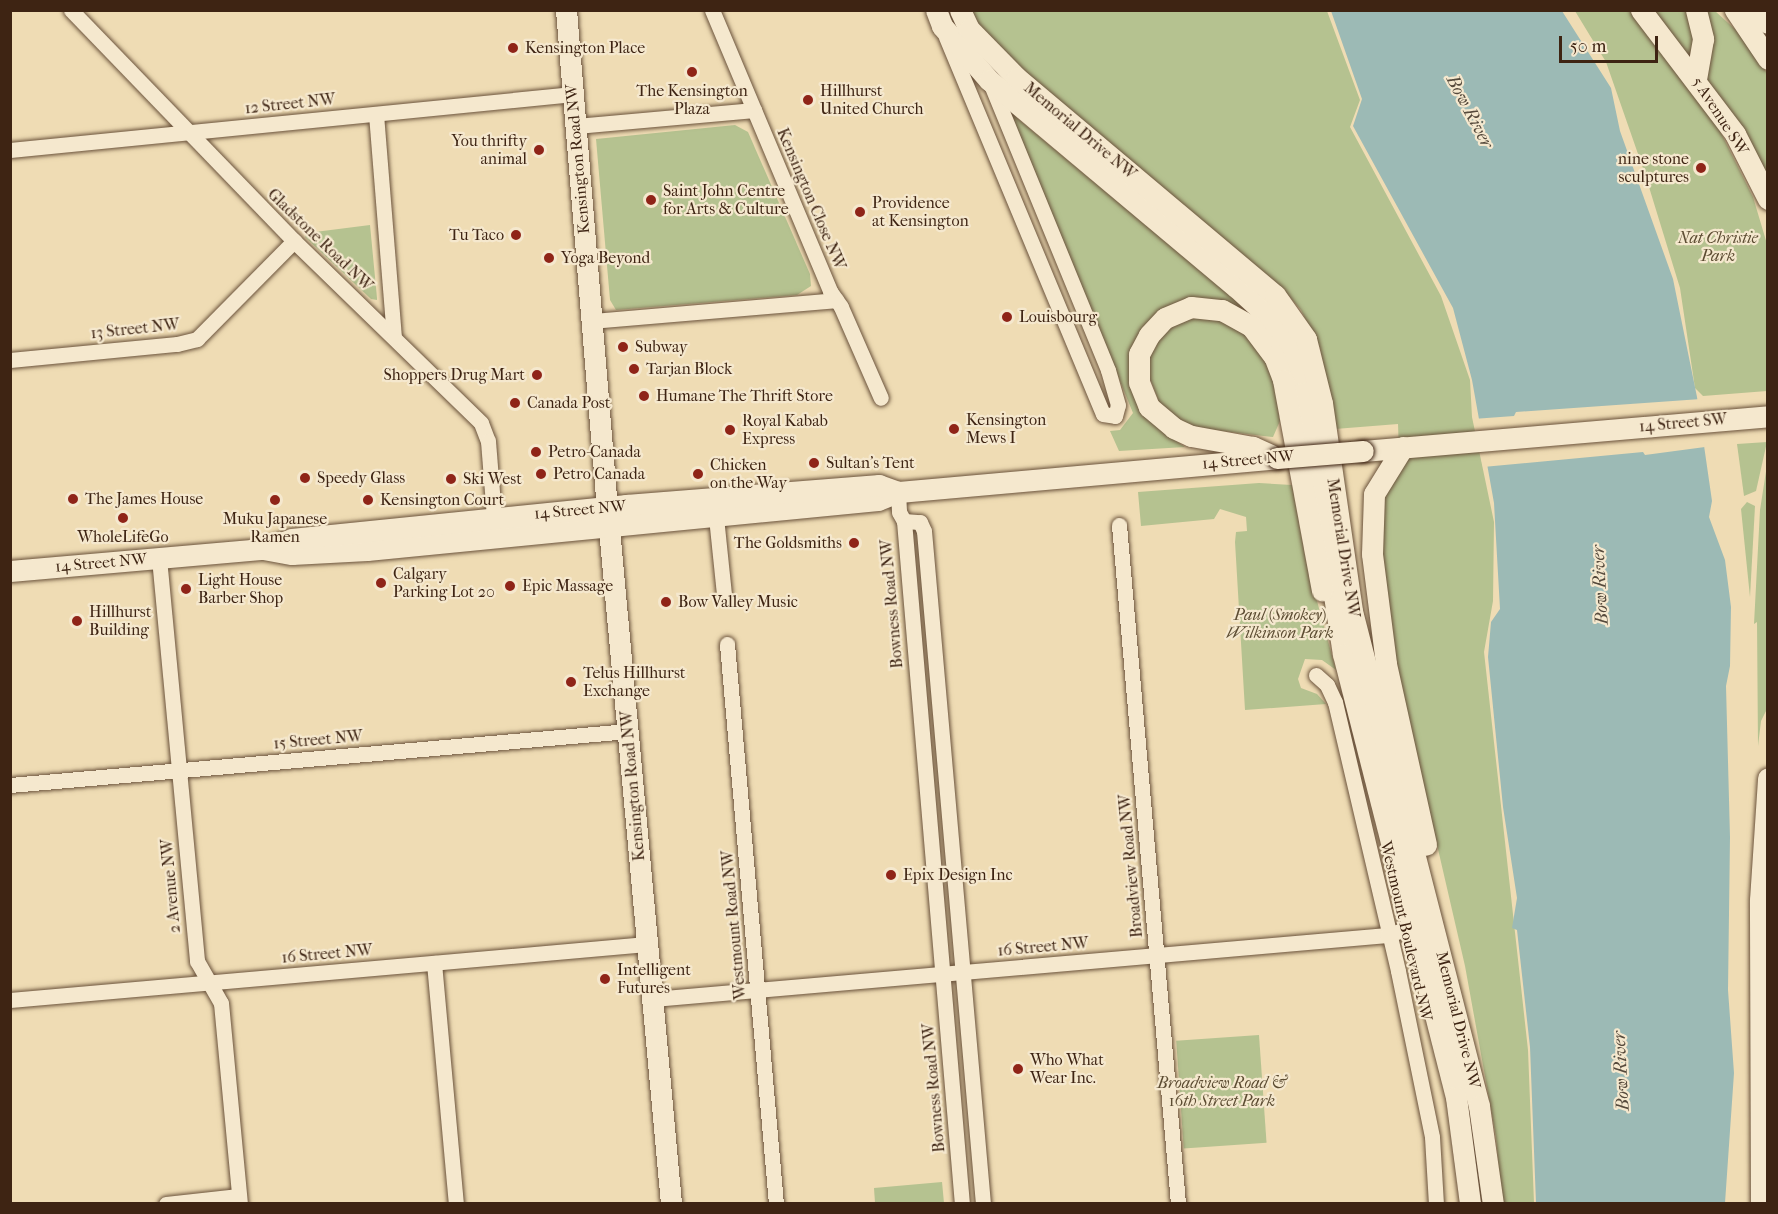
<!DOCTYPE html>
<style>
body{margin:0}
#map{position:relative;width:1778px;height:1214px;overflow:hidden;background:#efdcb4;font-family:"IM FELL French Canon",serif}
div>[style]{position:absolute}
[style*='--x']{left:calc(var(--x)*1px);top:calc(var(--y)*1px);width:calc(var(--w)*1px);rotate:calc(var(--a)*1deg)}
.green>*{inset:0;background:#b5c290;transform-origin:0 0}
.water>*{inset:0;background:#9cbab5}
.pier>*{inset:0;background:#efdcb4}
.roads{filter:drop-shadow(0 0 2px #6a523b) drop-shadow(0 0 2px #6a523b)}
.street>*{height:15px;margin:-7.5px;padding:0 7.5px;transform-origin:7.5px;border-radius:7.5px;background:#f5e8ce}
.secondary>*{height:21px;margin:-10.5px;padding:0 10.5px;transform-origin:10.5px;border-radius:10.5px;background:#f5e8ce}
.bridges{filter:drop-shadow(0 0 2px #3e2413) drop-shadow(0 0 2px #3e2413)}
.secondary-bridge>*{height:21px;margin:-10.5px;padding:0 10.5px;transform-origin:10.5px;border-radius:10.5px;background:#f5e8ce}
.dots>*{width:16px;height:16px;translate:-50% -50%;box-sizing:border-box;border:3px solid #f5e8ce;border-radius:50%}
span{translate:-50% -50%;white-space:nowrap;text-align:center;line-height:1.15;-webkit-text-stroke:4.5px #f5e8ce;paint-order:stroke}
.poi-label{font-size:16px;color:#3e2413}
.left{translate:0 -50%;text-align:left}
.right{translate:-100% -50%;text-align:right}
.street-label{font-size:16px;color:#3e2413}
.park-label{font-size:16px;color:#5c4c32;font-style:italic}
.water-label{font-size:18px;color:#564a3c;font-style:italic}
.frame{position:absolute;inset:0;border:12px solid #3e2413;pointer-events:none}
.scale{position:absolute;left:1559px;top:36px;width:99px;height:27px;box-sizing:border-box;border:3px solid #3e2413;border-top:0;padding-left:8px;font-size:18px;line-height:21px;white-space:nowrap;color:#3e2413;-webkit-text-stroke:4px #f5e8ce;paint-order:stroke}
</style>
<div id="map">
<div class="green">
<div style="clip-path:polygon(968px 11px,1327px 11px,1360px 100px,1350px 127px,1441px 296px,1470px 380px,1472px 417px,1494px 522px,1493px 601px,1484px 652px,1528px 1050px,1534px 1203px,1502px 1203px,1496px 1137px,1465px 966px,1389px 637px,1379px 512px,1399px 452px,1398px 424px,1335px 429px,1320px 348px,1301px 310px,1287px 294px,1011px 64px)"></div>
<div style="clip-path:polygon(1575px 11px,1631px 11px,1717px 125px,1753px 197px,1767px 244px,1767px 391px,1703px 396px,1695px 388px,1680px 288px,1645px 174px,1606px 62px)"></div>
<div style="clip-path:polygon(1649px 11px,1688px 11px,1695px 29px,1689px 60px)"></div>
<div style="clip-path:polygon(1705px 11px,1715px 11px,1737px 31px,1767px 73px,1767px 191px,1707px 83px)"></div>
<div style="clip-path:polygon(1011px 113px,1255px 316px,1197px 301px,1134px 345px,1172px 438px,1185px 447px,1119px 451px,1110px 431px,1120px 430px,1133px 413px)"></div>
<div style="clip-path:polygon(735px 125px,748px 132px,810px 274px,811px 286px,797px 295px,616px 310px,610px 300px,596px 139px)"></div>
<div style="clip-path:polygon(370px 225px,377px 298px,377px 300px,371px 299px,305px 237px,307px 233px)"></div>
<div style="clip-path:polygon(1190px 317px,1222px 320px,1244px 332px,1272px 370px,1280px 421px,1273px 437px,1197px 428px,1177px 419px,1160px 404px,1147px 371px,1148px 357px,1164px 330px)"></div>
<div style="clip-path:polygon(1767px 442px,1756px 491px,1744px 496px,1737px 444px)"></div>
<div style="clip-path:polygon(1767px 465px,1768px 707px,1761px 721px,1758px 746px,1757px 622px,1754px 624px,1760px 510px)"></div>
<div style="clip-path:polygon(1259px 483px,1292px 485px,1306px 561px,1336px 670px,1322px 660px,1305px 659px,1298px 679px,1301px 688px,1317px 694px,1326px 704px,1245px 710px,1235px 542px,1236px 532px,1247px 531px,1246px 517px,1220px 509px,1214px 519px,1141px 526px,1138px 492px)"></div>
<div style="clip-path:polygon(1747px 502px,1755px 506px,1750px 597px,1741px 509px)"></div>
<div style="left:1259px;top:1035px;width:108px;height:83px;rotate:86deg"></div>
<div style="clip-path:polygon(942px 1182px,944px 1203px,875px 1203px,874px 1188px)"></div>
</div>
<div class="water">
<div style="clip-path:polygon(1331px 11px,1562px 11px,1611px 88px,1620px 131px,1673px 279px,1697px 397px,1712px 501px,1709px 517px,1725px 560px,1731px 607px,1730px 666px,1726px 686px,1730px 837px,1728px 990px,1734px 1073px,1725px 1203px,1536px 1203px,1530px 1047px,1517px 930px,1512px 928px,1517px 898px,1503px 807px,1488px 657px,1491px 622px,1500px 609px,1494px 503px,1472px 380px,1453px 308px,1353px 126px,1362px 99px)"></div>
</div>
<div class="pier">
<div style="clip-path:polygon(1701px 399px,1705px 447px,1645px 455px,1643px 452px,1483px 467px,1473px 419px,1514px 416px,1516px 412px)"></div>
</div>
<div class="roads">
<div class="street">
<div style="--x:71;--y:10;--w:321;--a:46"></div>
<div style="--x:294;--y:241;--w:261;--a:44.2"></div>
<div style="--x:481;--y:423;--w:19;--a:69"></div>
<div style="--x:488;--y:441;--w:76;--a:85.5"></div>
<div style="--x:712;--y:10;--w:305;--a:67.2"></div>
<div style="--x:830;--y:291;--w:19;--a:55"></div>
<div style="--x:841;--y:307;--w:99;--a:66.3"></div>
<div style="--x:946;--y:37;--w:408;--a:67.4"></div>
<div style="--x:1103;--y:414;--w:12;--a:9"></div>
<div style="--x:1115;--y:416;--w:11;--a:-75"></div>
<div style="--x:1118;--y:405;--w:36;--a:-106"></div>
<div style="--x:1108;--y:370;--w:311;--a:-112.3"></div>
<div style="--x:376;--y:114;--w:223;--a:85.4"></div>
<div style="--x:576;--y:126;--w:179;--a:-5.1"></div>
<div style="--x:10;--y:150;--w:566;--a:-5.68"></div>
<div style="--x:592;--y:321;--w:245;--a:-4.9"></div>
<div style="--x:10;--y:360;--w:168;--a:-5.5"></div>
<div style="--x:177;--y:344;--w:21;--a:-14"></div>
<div style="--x:197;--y:339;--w:138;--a:-45.3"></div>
<div style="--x:898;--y:492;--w:20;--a:87"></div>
<div style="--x:899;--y:512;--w:10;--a:61"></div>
<div style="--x:716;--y:517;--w:77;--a:84.1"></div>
<div style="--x:904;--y:521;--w:16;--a:4"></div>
<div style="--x:920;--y:522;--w:10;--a:66"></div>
<div style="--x:924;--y:531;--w:676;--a:84.99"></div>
<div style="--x:904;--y:521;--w:685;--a:85.15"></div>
<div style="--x:1119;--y:525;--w:682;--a:85.03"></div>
<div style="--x:159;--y:558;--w:405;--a:84.6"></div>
<div style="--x:197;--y:961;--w:48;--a:60.3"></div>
<div style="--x:221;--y:1003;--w:202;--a:84.6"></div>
<div style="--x:727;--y:644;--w:562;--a:85"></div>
<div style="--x:1316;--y:675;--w:15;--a:42"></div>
<div style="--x:1327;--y:685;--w:19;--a:65"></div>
<div style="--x:1335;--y:702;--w:276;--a:76.8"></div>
<div style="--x:1398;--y:971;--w:169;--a:78.4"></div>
<div style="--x:1432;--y:1137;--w:67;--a:86.6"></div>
<div style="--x:10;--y:785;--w:620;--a:-4.99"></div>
<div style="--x:434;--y:963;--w:242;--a:84.8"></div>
<div style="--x:653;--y:999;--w:737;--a:-4.98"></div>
<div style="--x:1387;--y:935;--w:37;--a:-17"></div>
<div style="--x:10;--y:1000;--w:639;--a:-5.02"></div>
<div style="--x:166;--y:1204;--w:73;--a:-6.3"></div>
</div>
<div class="secondary">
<div style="--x:566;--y:10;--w:499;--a:85.3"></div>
<div style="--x:607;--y:507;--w:700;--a:84.75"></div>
<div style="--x:936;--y:10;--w:17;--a:69"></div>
<div style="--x:942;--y:26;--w:72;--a:49"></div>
<div style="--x:989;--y:80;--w:322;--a:40"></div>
<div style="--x:1236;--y:287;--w:43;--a:42.2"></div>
<div style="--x:1268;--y:316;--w:37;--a:56"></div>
<div style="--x:1289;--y:347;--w:48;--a:73.1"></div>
<div style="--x:1303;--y:393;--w:264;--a:81.3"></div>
<div style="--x:1343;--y:654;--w:457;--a:75.7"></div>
<div style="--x:1456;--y:1097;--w:108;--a:82.5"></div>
<div style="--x:960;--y:10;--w:21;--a:65"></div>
<div style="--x:969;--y:29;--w:69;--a:45.6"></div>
<div style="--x:1017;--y:78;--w:337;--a:40.1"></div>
<div style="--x:1275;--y:295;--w:54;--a:54.8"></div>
<div style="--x:1306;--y:339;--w:66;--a:76"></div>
<div style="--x:1322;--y:403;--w:210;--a:81.8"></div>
<div style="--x:1352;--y:611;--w:511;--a:75.61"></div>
<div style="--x:1479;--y:1106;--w:99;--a:81.9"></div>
<div style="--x:1641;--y:10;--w:156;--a:52.8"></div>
<div style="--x:1735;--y:134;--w:73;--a:63.1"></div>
<div style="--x:1696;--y:10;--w:30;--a:76"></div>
<div style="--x:1703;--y:39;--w:41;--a:99.9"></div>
<div style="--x:1735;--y:10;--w:59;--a:56"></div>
<div style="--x:1754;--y:10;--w:19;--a:43"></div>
<div style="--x:1403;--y:447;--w:55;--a:121.7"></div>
<div style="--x:1374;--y:494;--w:60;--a:91.9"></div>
<div style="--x:1372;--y:554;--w:111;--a:82.7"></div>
<div style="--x:1386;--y:664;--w:185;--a:77.5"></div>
<div style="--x:1363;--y:451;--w:407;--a:-4.9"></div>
<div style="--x:1271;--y:455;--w:20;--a:-156"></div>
<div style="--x:1253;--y:447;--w:63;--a:-169.9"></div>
<div style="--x:1191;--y:436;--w:19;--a:-155"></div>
<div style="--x:1174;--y:428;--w:33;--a:-140"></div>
<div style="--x:1149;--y:407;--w:27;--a:-112"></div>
<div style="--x:1139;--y:382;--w:28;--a:-90"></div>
<div style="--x:1139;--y:354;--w:21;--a:-62"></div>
<div style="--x:1149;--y:335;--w:23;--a:-47"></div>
<div style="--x:1165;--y:318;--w:28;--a:-23"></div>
<div style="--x:1191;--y:307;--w:31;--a:6"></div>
<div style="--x:1222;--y:310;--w:33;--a:29"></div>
<div style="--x:1251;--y:326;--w:38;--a:53"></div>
<div style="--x:1274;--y:356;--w:26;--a:69"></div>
<div style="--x:1283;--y:380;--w:214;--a:79.5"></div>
<div style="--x:263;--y:549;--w:29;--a:10"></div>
<div style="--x:292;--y:554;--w:75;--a:-3.1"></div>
<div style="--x:367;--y:550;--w:513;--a:-5.59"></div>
<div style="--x:878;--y:500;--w:22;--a:-22"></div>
<div style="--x:898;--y:492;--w:381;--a:-5.1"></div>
<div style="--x:10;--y:571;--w:254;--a:-5"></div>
<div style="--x:263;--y:549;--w:31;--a:-19"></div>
<div style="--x:292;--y:539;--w:336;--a:-5.8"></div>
<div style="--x:626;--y:505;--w:254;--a:-4.5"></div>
<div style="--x:879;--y:485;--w:20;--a:20"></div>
<div style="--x:1761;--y:1204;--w:304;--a:-90.2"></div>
<div style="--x:1760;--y:900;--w:122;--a:-86.2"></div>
</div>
</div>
<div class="bridges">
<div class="secondary-bridge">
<div style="--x:1277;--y:458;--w:86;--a:-4.7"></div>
</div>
</div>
<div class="dots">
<div style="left:513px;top:48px;background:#8f2418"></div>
<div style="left:692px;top:72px;background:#8f2418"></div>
<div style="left:808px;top:100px;background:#8f2418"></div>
<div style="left:539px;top:150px;background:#8f2418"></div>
<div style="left:1701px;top:168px;background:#8f2418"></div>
<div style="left:651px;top:200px;background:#8f2418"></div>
<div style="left:860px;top:212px;background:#8f2418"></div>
<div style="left:516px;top:235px;background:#8f2418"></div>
<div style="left:549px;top:258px;background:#8f2418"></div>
<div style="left:1007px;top:317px;background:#8f2418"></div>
<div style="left:623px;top:347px;background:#8f2418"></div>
<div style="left:634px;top:369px;background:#8f2418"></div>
<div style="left:537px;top:375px;background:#8f2418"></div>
<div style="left:644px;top:396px;background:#8f2418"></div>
<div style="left:515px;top:403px;background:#8f2418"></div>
<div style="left:954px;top:429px;background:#8f2418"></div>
<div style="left:730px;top:430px;background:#8f2418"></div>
<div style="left:536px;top:452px;background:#8f2418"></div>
<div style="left:814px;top:463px;background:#8f2418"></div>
<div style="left:541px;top:474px;background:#8f2418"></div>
<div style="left:698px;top:474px;background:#8f2418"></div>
<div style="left:305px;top:478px;background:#8f2418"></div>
<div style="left:451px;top:479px;background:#8f2418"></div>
<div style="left:73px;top:499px;background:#8f2418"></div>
<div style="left:275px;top:500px;background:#8f2418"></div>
<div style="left:368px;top:500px;background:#8f2418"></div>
<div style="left:123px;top:518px;background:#8f2418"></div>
<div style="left:854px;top:543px;background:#8f2418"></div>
<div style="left:381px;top:583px;background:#8f2418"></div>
<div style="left:510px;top:586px;background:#8f2418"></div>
<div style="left:186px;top:589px;background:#8f2418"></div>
<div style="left:666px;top:602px;background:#8f2418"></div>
<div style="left:77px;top:621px;background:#8f2418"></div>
<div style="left:571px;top:682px;background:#8f2418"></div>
<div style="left:891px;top:875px;background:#8f2418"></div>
<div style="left:605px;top:979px;background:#8f2418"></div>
<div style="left:1018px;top:1069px;background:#8f2418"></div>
</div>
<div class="poi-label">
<span class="left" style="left:525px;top:48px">Kensington Place</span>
<span style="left:692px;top:100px">The Kensington<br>Plaza</span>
<span class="left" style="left:820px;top:100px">Hillhurst<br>United Church</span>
<span class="right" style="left:527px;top:150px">You thrifty<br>animal</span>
<span class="right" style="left:1689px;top:168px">nine stone<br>sculptures</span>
<span class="left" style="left:663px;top:200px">Saint John Centre<br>for Arts &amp; Culture</span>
<span class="left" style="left:872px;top:212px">Providence<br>at Kensington</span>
<span class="right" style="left:504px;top:235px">Tu Taco</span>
<span class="left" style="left:561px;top:258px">Yoga Beyond</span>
<span class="left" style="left:1019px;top:317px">Louisbourg</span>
<span class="left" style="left:635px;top:347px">Subway</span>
<span class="left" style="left:646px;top:369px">Tarjan Block</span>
<span class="right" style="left:525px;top:375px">Shoppers Drug Mart</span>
<span class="left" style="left:656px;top:396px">Humane The Thrift Store</span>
<span class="left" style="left:527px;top:403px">Canada Post</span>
<span class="left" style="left:966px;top:429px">Kensington<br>Mews I</span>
<span class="left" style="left:742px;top:430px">Royal Kabab<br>Express</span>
<span class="left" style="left:548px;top:452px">Petro-Canada</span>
<span class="left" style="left:826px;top:463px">Sultan's Tent</span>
<span class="left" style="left:710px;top:474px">Chicken<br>on the Way</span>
<span class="left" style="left:553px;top:474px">Petro Canada</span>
<span class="left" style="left:317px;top:478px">Speedy Glass</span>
<span class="left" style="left:463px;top:479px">Ski West</span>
<span class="left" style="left:85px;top:499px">The James House</span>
<span class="left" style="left:380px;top:500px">Kensington Court</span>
<span style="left:275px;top:528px">Muku Japanese<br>Ramen</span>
<span style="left:123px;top:537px">WholeLifeGo</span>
<span class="right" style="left:842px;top:543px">The Goldsmiths</span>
<span class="left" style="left:393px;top:583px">Calgary<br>Parking Lot 20</span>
<span class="left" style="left:198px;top:589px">Light House<br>Barber Shop</span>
<span class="left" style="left:522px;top:586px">Epic Massage</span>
<span class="left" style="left:678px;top:602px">Bow Valley Music</span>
<span class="left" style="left:89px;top:621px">Hillhurst<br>Building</span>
<span class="left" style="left:583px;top:682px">Telus Hillhurst<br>Exchange</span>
<span class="left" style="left:903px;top:875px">Epix Design Inc</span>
<span class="left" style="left:617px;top:979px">Intelligent<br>Futures</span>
<span class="left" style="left:1030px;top:1069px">Who What<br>Wear Inc.</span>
</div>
<div class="street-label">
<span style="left:290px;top:104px;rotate:-6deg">12 Street NW</span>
<span style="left:1720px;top:116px;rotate:57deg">5 Avenue SW</span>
<span style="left:1080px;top:131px;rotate:40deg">Memorial Drive NW</span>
<span style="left:578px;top:159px;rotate:-95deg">Kensington Road NW</span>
<span style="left:811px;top:199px;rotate:67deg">Kensington Close NW</span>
<span style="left:320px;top:240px;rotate:44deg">Gladstone Road NW</span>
<span style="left:135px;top:329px;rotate:-6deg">13 Street NW</span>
<span style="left:1683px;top:423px;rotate:-5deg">14 Street SW</span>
<span style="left:1248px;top:460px;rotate:-5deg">14 Street NW</span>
<span style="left:580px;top:510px;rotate:-5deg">14 Street NW</span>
<span style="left:1343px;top:548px;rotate:81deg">Memorial Drive NW</span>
<span style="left:101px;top:563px;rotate:-5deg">14 Street NW</span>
<span style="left:892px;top:604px;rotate:-95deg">Bowness Road NW</span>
<span style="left:318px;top:740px;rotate:-5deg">15 Street NW</span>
<span style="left:633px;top:786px;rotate:-95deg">Kensington Road NW</span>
<span style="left:1131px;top:866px;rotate:-95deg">Broadview Road NW</span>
<span style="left:171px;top:886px;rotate:-95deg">2 Avenue NW</span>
<span style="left:734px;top:925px;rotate:-95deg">Westmount Road NW</span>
<span style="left:1406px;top:931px;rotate:77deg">Westmount Boulevard NW</span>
<span style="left:1043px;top:947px;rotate:-5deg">16 Street NW</span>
<span style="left:327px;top:954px;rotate:-5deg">16 Street NW</span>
<span style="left:1458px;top:1020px;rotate:76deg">Memorial Drive NW</span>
<span style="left:934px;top:1088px;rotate:-95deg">Bowness Road NW</span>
</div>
<div class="park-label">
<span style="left:1718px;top:247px">Nat Christie<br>Park</span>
<span style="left:1280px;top:624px">Paul (Smokey)<br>Wilkinson Park</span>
<span style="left:1222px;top:1092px">Broadview Road &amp;<br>16th Street Park</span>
</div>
<div class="water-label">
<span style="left:1469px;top:112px;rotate:62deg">Bow River</span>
<span style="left:1601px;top:585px;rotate:-93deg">Bow River</span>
<span style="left:1622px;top:1071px;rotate:-93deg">Bow River</span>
</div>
<div class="frame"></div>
<div class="scale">50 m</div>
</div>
